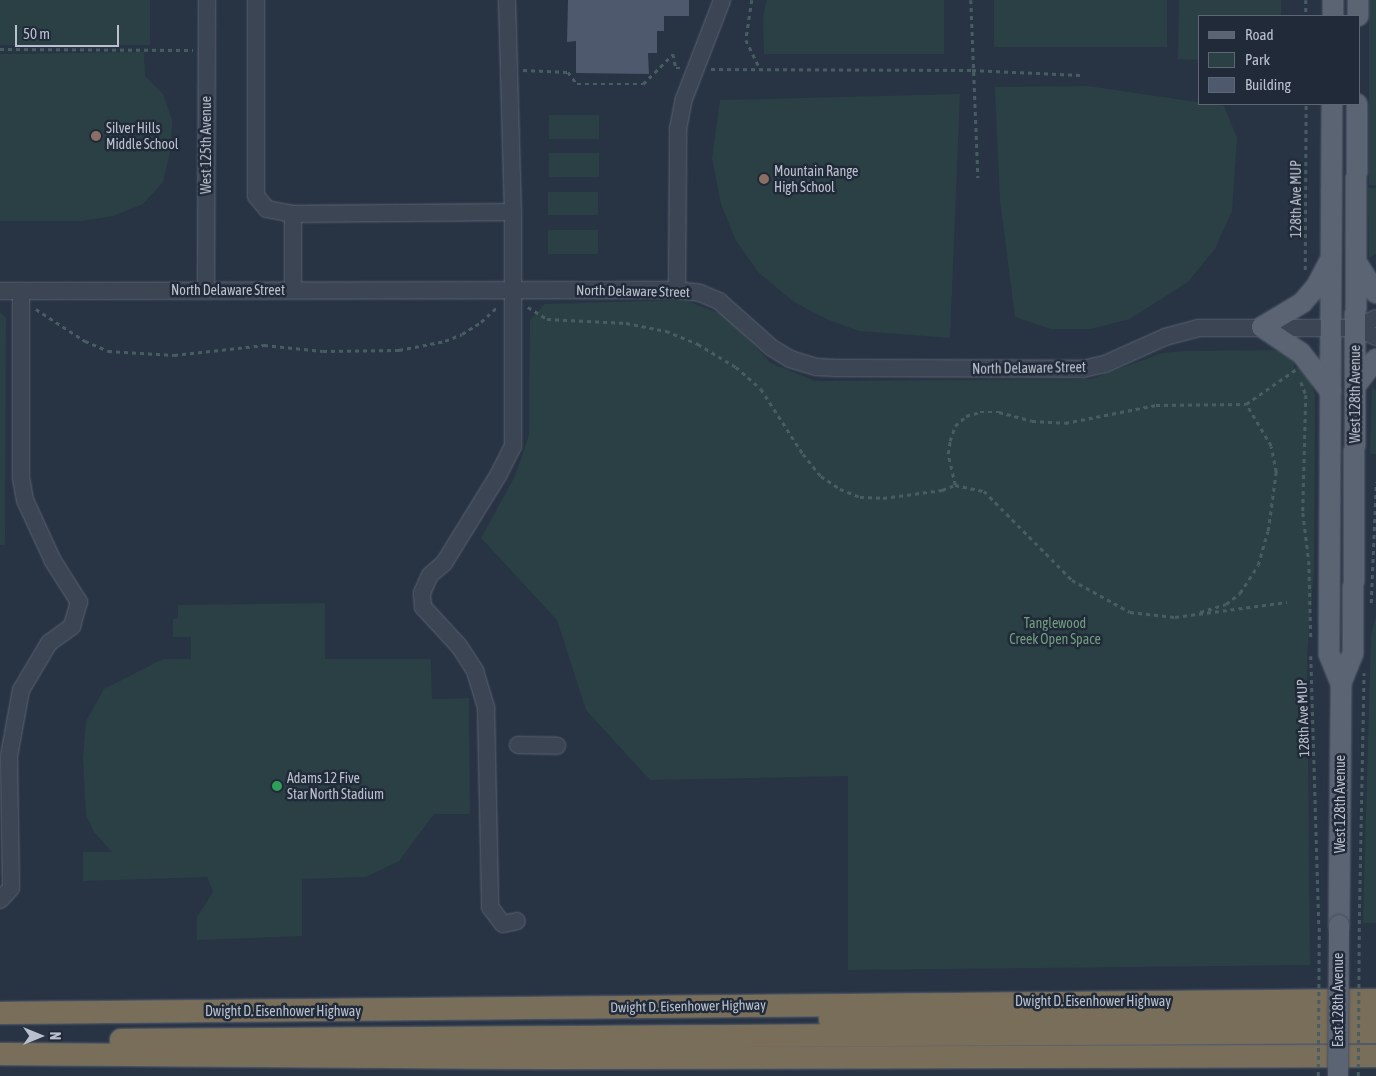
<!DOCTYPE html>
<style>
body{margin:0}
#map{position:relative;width:1376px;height:1076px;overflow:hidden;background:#283344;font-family:"Asap Condensed",sans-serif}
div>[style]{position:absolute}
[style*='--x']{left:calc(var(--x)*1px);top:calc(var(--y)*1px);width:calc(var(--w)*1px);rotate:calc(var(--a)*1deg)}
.green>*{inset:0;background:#2a4045;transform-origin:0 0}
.building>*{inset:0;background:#4e596d}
.path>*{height:2.5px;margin-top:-1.25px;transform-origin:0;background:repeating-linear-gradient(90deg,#485d61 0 4px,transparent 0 8px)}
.roads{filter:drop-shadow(0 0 1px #5b6371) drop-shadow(0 0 1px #5b6371)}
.minor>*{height:16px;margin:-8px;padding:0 8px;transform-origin:8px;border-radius:8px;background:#3c4553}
.major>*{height:20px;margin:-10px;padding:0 10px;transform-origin:10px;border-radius:10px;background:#5b6473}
.highway>*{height:22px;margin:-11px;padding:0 11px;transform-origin:11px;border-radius:11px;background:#796e5a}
.path-bridge>*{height:2.5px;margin-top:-1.25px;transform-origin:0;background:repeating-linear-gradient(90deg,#485d61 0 4px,transparent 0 8px)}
.bridges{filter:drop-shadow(0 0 1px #464e5d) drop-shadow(0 0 1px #464e5d)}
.major-bridge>*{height:20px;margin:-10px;padding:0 10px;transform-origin:10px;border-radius:10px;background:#5b6473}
.dots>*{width:14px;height:14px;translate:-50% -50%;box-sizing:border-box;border:2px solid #212a39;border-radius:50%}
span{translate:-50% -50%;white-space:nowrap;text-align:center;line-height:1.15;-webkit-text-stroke:5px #212a39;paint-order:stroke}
.poi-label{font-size:14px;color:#bac0cd}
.left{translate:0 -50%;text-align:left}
.street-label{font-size:14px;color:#bac0cd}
.park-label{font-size:14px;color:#719d7e}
.legend{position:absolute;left:1198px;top:15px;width:162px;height:90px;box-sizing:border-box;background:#212a39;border:1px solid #5e6674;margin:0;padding:6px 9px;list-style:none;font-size:15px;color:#bac0cd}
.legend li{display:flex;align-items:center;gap:10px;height:25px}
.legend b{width:25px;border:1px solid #5e6674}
.north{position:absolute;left:15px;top:1011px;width:50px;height:50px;-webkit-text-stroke:4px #212a39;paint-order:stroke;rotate:90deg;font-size:14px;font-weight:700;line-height:20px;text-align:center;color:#bac0cd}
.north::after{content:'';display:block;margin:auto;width:18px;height:22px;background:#bac0cd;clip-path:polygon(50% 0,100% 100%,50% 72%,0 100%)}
.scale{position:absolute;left:15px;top:25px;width:104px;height:22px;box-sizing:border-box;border:2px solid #bac0cd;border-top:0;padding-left:6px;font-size:15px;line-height:18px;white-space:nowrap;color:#bac0cd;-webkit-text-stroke:4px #212a39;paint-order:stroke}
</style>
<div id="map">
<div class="green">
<div style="left:0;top:0;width:150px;height:45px"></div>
<div style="clip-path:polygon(767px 0,944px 0,944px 54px,764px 54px,763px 16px)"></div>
<div style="left:994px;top:0;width:173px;height:47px"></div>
<div style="clip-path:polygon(1179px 0,1281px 0,1281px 16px,1200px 16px,1200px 60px,1178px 59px)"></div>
<div style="left:1369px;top:0;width:7px;height:185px"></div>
<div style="clip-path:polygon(144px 52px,145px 76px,163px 94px,172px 120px,171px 148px,163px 182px,143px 204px,113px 216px,82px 221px,0 221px,0 54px)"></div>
<div style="clip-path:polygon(1088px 86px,1224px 106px,1237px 138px,1232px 211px,1215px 249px,1188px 282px,1130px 319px,1091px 329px,1051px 329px,1015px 317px,1000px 200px,995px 87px)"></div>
<div style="clip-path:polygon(960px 94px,950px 338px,859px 331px,826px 319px,794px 302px,759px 273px,736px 241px,721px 204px,712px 158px,720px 100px)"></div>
<div style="left:599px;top:115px;width:24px;height:50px;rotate:90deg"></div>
<div style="left:549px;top:153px;width:50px;height:24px"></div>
<div style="clip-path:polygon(1368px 188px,1376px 188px,1376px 254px,1369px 258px)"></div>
<div style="left:548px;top:192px;width:50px;height:23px"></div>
<div style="left:548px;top:230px;width:50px;height:24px"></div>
<div style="clip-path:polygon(684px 300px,724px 315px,771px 363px,815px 381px,1091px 379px,1162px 353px,1185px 351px,1273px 350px,1289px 354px,1295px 358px,1294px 367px,1307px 369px,1315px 395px,1314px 570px,1307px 655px,1310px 965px,848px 970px,848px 776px,650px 780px,586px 710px,557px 620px,481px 538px,515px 476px,529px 435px,530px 320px,545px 304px)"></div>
<div style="clip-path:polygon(0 312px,6px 318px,5px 545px,0 545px)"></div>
<div style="clip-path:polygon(1372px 387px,1376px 390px,1376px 454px,1370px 454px)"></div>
<div style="clip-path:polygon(325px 603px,325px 659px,431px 659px,432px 699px,469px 698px,470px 814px,434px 814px,399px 861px,366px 877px,302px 879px,302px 936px,197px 940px,197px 917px,213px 892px,207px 877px,83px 881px,83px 852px,112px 852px,94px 832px,86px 815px,83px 758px,86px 721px,104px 689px,163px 659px,191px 659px,191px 637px,173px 637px,173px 619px,178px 618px,178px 605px)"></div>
<div style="clip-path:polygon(1376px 616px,1376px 923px,1363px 923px,1371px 635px)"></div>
</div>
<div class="building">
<div style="clip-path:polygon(568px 0,689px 0,689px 16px,664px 16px,664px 31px,657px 31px,657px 53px,648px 53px,649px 74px,576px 73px,576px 41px,567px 42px)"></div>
</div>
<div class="path">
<div style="--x:752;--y:0;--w:40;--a:98.5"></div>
<div style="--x:746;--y:40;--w:32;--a:64"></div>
<div style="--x:971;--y:0;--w:178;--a:87.7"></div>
<div style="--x:1306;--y:0;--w:16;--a:90"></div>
<div style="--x:0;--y:49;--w:193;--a:0.3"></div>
<div style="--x:673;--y:54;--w:14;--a:78"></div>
<div style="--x:676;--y:68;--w:4;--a:0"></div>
<div style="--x:711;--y:69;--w:261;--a:0.2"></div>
<div style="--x:972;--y:70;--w:108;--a:2.7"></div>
<div style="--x:523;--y:70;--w:45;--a:2.5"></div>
<div style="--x:568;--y:72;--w:15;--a:53"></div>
<div style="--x:577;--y:84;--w:66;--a:0"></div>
<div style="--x:643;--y:84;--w:42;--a:-45"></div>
<div style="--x:1305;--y:270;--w:166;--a:-89.7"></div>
<div style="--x:528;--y:307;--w:22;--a:32"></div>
<div style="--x:547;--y:319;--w:79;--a:2.9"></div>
<div style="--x:626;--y:323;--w:41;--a:11.3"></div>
<div style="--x:666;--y:331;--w:35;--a:22"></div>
<div style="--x:698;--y:344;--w:44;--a:31.2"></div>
<div style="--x:736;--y:367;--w:33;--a:41"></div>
<div style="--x:761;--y:389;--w:77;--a:57.1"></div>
<div style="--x:803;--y:454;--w:28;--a:51"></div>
<div style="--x:821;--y:476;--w:23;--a:34"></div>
<div style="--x:840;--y:489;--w:22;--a:22"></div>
<div style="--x:860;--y:497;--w:23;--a:2"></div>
<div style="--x:883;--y:498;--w:60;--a:-7.7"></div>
<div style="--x:942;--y:490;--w:14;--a:-21"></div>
<div style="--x:955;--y:485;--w:30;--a:12"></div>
<div style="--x:984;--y:491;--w:125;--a:45.3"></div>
<div style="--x:1072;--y:580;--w:66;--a:28.9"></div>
<div style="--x:1130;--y:612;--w:45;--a:6.3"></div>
<div style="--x:1175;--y:617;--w:113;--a:-7.6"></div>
<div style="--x:36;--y:309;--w:59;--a:33.1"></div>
<div style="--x:85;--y:341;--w:25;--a:23"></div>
<div style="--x:108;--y:351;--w:66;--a:3.5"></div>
<div style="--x:174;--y:355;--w:91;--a:-6.3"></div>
<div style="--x:264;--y:345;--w:59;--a:5.8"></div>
<div style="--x:323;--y:351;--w:76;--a:-0.8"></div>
<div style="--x:399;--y:350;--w:47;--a:-11.1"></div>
<div style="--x:445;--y:341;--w:18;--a:-22"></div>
<div style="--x:462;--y:334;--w:22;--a:-32"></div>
<div style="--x:481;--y:322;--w:23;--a:-43"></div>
<div style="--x:1301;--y:382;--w:14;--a:69"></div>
<div style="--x:1306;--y:395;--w:118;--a:91.5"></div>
<div style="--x:1303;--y:513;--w:48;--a:82.9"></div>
<div style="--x:1309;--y:561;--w:79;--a:88.5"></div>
<div style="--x:955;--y:485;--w:32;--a:-103"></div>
<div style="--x:948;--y:454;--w:13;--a:-81"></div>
<div style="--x:950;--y:441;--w:16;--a:-72"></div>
<div style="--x:955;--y:426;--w:15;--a:-42"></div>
<div style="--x:966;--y:416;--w:15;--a:-16"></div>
<div style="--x:980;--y:412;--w:19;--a:0"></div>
<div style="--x:999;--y:412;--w:34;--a:15"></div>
<div style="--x:1032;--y:421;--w:33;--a:3"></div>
<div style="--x:1065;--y:423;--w:93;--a:-11.2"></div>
<div style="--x:1156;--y:405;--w:90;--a:-0.6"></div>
<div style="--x:1246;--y:404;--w:60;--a:-34.8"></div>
<div style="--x:1371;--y:603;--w:121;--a:-87.6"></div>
<div style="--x:1200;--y:612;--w:27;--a:-17"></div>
<div style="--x:1226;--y:604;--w:18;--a:-38"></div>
<div style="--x:1240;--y:593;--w:33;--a:-57"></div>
<div style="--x:1258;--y:565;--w:35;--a:-74"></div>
<div style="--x:1268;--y:531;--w:60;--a:-82.3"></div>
<div style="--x:1276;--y:472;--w:26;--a:-101"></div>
<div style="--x:1271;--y:446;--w:49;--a:-120.8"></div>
<div style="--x:1311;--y:656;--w:269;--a:88.3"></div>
<div style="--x:1359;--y:924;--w:251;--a:-88.9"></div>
</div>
<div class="roads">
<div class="minor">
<div style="--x:256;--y:0;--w:196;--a:90"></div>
<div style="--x:256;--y:196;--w:17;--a:50"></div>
<div style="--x:267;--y:209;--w:26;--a:11"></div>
<div style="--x:293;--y:214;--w:220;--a:-0.5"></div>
<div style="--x:507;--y:0;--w:212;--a:88.4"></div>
<div style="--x:513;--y:212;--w:234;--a:90"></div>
<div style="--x:513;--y:446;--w:31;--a:117"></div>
<div style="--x:499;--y:474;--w:105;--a:121.7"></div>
<div style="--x:444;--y:563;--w:18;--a:139"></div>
<div style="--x:430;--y:575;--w:20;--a:114"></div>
<div style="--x:422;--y:593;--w:14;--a:86"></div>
<div style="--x:423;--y:607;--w:53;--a:47.3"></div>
<div style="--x:459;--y:646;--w:30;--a:57"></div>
<div style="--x:475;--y:671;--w:39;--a:73"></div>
<div style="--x:486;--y:708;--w:199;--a:88.8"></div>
<div style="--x:490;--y:907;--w:21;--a:53"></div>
<div style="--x:503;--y:924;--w:14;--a:-12"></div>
<div style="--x:293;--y:214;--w:76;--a:90"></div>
<div style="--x:206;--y:290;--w:290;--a:-89.8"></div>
<div style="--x:677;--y:290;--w:161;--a:-89.6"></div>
<div style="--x:678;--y:129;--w:31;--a:-79"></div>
<div style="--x:684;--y:99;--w:106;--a:-69"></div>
<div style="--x:0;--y:291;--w:677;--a:-0.08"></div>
<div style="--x:677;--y:290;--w:23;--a:7"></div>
<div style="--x:700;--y:293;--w:21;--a:23"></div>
<div style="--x:719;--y:301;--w:71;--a:41.6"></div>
<div style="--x:772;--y:348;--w:21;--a:31"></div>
<div style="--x:790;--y:359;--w:27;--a:17"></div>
<div style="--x:816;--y:367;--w:21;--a:3"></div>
<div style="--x:837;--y:368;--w:246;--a:0.2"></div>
<div style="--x:1083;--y:369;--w:23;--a:-13"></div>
<div style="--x:1105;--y:364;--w:66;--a:-24.2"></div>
<div style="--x:1165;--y:337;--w:34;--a:-15"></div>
<div style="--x:1198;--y:328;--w:157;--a:0"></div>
<div style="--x:1355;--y:328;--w:23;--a:-25"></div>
<div style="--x:1355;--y:328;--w:23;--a:23"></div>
<div style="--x:518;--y:745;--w:39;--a:1"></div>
<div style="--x:0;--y:900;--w:16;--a:-47"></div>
<div style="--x:11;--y:888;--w:132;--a:-90.9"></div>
<div style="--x:9;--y:756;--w:67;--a:-79.7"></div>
<div style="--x:21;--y:690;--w:55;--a:-59.2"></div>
<div style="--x:49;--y:643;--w:29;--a:-36"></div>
<div style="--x:72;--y:626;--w:25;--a:-74"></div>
<div style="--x:79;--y:602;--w:49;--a:-122.4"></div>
<div style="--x:53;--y:561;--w:67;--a:-114.7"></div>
<div style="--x:25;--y:500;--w:22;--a:-100"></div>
<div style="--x:21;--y:478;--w:187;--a:-90"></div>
</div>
<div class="major">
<div style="--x:1333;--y:16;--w:16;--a:-90"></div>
<div style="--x:1358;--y:16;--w:16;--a:-90"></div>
<div style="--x:1332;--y:104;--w:550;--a:90.31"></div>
<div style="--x:1329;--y:654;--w:31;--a:68"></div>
<div style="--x:1356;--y:262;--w:37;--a:57"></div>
<div style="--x:1262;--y:327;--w:47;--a:-31"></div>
<div style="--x:1302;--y:303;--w:21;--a:-49"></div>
<div style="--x:1316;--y:287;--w:30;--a:-62"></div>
<div style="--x:1262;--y:327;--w:47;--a:33.7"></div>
<div style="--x:1301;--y:353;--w:49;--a:52.4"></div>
<div style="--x:1355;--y:386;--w:34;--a:-52"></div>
<div style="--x:1339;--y:925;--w:242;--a:-89.5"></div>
<div style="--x:1341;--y:683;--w:31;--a:-68"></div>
<div style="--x:1353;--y:654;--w:550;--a:-89.58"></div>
</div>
<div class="highway">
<div style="--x:0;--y:1013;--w:1376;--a:-0.54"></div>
<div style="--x:830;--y:1019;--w:546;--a:-0.31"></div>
<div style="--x:121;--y:1040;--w:1255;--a:-0.37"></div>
<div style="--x:0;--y:1054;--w:551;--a:0.42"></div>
<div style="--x:551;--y:1058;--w:825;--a:-0.14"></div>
</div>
</div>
<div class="path-bridge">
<div style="--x:1318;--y:1076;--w:151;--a:-89.6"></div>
<div style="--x:1358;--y:1076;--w:152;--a:-89.6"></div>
</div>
<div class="bridges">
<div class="major-bridge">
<div style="--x:1338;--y:1076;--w:151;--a:-89.6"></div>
</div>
</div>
<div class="dots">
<div style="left:96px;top:136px;background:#8d6e63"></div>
<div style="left:764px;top:179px;background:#8d6e63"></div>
<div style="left:277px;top:786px;background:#2e9e5b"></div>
</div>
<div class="poi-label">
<span class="left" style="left:106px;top:136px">Silver Hills<br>Middle School</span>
<span class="left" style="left:774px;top:179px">Mountain Range<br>High School</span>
<span class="left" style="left:287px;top:786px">Adams 12 Five<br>Star North Stadium</span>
</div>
<div class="street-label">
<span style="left:206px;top:145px;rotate:-90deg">West 125th Avenue</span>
<span style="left:1296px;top:199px;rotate:-90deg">128th Ave MUP</span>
<span style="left:228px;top:290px">North Delaware Street</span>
<span style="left:633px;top:291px;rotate:1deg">North Delaware Street</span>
<span style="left:1029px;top:368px;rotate:-1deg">North Delaware Street</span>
<span style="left:1355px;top:394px;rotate:-90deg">West 128th Avenue</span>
<span style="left:1303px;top:718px;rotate:-92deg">128th Ave MUP</span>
<span style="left:1340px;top:804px;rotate:-90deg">West 128th Avenue</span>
<span style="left:1338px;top:1000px;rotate:-90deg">East 128th Avenue</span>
<span style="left:1093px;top:1001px">Dwight D. Eisenhower Highway</span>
<span style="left:688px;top:1006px;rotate:-1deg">Dwight D. Eisenhower Highway</span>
<span style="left:283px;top:1011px">Dwight D. Eisenhower Highway</span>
</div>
<div class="park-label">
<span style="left:1055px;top:631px">Tanglewood<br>Creek Open Space</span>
</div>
<ul class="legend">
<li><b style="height:6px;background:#5b6473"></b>Road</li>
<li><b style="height:14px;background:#2a4045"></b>Park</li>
<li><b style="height:14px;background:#4e596d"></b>Building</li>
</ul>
<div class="north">N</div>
<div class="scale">50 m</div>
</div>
